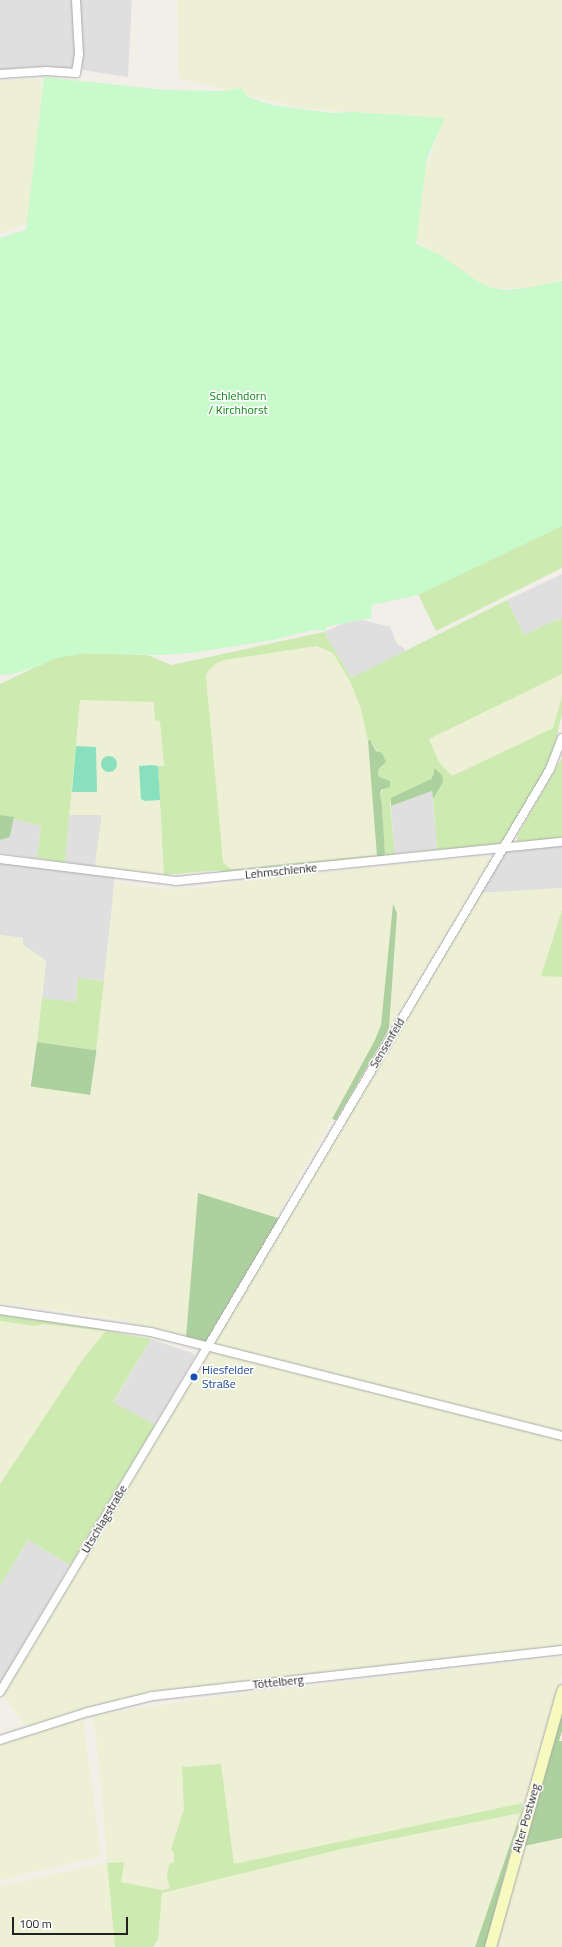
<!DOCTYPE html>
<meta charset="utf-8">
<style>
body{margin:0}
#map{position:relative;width:562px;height:1947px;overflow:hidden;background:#f2efe9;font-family:"Titillium Web",sans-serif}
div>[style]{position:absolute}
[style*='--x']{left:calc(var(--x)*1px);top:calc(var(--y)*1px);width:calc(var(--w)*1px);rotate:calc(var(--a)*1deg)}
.residential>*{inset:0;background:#e0dfdf}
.farmland>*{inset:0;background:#eef0d5}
.grass>*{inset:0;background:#cdebb0}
.forest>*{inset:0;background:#add19e;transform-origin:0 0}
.park>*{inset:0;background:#c8facc}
.pitch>*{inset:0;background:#88e0be}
.round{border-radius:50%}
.roads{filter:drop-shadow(0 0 1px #a9a9a9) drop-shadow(0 0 1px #a9a9a9)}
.minor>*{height:8px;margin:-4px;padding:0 4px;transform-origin:4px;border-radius:4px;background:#fff}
.secondary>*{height:11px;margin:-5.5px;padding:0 5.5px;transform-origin:5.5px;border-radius:5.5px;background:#f7fabf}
.dots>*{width:11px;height:11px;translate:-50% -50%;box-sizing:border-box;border:2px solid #fff;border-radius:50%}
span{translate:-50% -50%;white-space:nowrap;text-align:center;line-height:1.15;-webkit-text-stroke:3px #fff;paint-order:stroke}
.park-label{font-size:12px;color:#0c8416}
.street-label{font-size:12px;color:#222}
.transit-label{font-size:12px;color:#164399}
.left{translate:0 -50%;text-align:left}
.scale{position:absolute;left:12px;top:1917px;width:116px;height:18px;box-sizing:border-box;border:2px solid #222;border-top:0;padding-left:5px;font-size:12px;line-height:14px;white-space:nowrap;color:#222;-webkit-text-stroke:3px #fff;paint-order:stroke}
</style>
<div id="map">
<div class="residential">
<div style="clip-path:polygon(0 0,73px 0,77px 50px,73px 68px,71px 69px,53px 67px,30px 67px,0 70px)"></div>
<div style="clip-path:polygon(79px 0,132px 0,128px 77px,82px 70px)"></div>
<div style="clip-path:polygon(562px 574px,562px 619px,551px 622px,524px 635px,507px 600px)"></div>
<div style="clip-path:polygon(355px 618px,390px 627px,397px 644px,403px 647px,406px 652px,351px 678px,324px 632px)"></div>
<div style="clip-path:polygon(432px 791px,437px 849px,395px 854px,391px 806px)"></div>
<div style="clip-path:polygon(69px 815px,102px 815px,95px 866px,65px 862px)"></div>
<div style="clip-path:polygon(14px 817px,41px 826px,37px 858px,0 853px,0 840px,10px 837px)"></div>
<div style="clip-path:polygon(562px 845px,562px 888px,480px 893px,505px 850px)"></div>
<div style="clip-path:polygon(0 862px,115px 877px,104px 981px,78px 978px,76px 1002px,42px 998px,46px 961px,23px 945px,23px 938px,0 935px)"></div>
<div style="clip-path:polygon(151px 1339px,192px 1353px,195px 1356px,155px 1425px,113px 1403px)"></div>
<div style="clip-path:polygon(28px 1540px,70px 1565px,0 1684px,0 1586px)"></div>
</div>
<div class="farmland">
<div style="clip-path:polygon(177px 0,562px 0,562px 279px,554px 284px,535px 288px,494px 288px,481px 285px,410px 236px,423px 177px,444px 120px,300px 108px,182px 79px,179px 76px)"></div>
<div style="clip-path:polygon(25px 79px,39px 79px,42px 86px,35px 158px,26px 224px,0 234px,0 81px)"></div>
<div style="clip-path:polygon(317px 646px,333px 653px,351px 683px,361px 709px,366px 730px,371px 769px,377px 855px,229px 868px,225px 866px,221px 858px,206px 676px,208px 671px,215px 664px,224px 660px)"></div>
<div style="clip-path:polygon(562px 674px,562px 696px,553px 728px,452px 776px,439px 762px,429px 739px)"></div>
<div style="clip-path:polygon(80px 700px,155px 702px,155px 720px,160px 720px,164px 766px,158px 766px,164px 875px,95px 866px,102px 815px,69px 815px)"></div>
<div style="clip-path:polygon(487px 856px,489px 857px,489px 862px,389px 1029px,397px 913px,393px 905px,381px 1025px,375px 1040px,348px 1090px,277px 1217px,198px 1194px,186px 1337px,114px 1318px,0 1303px,0 935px,23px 938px,23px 945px,46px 961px,37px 1042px,29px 1086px,91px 1094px,115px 882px,165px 889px,194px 888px,269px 878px)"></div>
<div style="clip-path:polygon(562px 888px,562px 910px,541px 975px,562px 977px,562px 1432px,211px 1344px,480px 893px)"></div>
<div style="clip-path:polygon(0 1321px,35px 1326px,43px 1324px,106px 1331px,83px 1359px,0 1484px)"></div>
<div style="clip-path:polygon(209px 1349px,562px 1440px,562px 1647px,152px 1692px,85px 1709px,27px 1728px,3px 1695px)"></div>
<div style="clip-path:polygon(562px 1657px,562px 1674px,523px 1803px,234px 1864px,221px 1764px,183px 1767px,184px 1809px,174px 1853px,170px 1888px,162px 1890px,121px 1882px,109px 1892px,115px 1947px,0 1947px,0 1886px,107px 1863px,100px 1773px,93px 1715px,238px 1694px)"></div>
<div style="clip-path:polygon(83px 1718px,101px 1856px,0 1880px,0 1743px)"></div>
<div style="clip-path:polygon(521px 1813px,475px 1947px,158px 1947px,161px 1893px,342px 1849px)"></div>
<div style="clip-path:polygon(562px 1838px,562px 1947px,496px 1947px,524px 1846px)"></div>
</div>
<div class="grass">
<div style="clip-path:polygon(562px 524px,562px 568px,436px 631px,416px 590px)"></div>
<div style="clip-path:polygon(507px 600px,524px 635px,551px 622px,562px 619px,562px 674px,429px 739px,439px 762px,452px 776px,553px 728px,562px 696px,562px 714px,553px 752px,538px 783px,506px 837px,496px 846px,409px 852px,437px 849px,433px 799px,442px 784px,434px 769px,434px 773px,431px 779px,390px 802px,395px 854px,385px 856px,382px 805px,380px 794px,390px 781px,378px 776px,378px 770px,383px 766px,378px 752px,372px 743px,368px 741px,361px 709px,351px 683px,333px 653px,317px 646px,224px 660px,215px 664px,208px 671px,206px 676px,223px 862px,229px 868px,234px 869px,355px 857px,377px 855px,379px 857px,220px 874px,220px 870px,164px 875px,158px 766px,164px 766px,160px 721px,155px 720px,154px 702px,80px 700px,65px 862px,37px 858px,41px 826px,0 815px,0 684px,57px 657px,78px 653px,148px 655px,171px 665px,324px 632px,351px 678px)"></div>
<div style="clip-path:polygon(562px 758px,562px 837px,530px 842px,517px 841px,517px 836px)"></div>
<div style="clip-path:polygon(562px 910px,562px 977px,541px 976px)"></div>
<div style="clip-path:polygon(78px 978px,104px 981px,96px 1050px,37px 1042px,42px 998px,76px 1002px)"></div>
<div style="clip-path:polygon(0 1313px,106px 1327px,107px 1331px,151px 1339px,113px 1402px,155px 1425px,70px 1565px,28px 1540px,0 1586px,0 1484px,83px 1359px,106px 1331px,43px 1324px,35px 1326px,0 1321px)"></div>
<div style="clip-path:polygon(221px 1764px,234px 1864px,523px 1803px,521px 1813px,342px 1849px,162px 1893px,158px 1940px,153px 1947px,115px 1947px,107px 1863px,124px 1862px,121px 1882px,162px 1890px,170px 1888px,167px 1878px,169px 1864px,174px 1862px,174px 1853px,171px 1849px,184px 1809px,182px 1767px)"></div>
</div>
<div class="forest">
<div style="clip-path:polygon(370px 740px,376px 751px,382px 753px,386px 762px,378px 770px,378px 776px,390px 781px,390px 787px,381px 790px,380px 794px,382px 805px,385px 854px,383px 857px,377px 856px,368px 741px)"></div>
<div style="clip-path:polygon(434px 768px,442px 775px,443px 779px,442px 784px,433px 799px,432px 791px,391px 806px,391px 798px,431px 779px,434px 773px)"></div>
<div style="clip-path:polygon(0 815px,14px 817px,10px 837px,0 840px)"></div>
<div style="clip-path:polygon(393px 904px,397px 913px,389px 1029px,336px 1120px,332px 1119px,375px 1040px,381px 1025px)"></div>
<div style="left:37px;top:1042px;width:60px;height:45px;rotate:8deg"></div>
<div style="clip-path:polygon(198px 1193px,281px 1219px,209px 1343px,186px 1337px)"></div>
<div style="clip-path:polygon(562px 1711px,562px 1731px,559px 1741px,562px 1741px,562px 1838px,524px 1846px)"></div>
<div style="clip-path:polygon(521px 1813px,485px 1947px,475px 1947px)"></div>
</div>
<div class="park">
<div style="clip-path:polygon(44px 77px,164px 90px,225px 91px,241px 88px,248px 97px,272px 105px,332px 113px,353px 112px,445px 118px,427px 158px,416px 244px,440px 255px,477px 281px,490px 287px,505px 290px,526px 288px,562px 281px,562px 526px,418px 595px,372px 605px,371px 618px,325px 627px,327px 631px,313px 630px,273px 640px,191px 653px,162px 655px,85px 653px,53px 659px,42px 665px,13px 674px,0 675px,0 238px,26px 230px)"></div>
</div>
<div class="pitch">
<div style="clip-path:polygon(76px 746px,96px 747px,97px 792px,72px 792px)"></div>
<div class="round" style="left:101px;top:756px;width:16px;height:16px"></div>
<div style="clip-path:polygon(151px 765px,158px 766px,160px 800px,145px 801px,141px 799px,139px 766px)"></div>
</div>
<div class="roads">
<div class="minor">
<div style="--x:0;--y:74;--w:47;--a:-3.7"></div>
<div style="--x:47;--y:71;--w:29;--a:4"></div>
<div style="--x:76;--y:73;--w:18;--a:-81"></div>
<div style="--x:79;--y:55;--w:55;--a:-93.1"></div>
<div style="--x:0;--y:859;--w:177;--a:7.1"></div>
<div style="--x:176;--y:881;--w:388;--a:-5.8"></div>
<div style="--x:0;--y:1310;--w:153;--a:8.3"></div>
<div style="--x:151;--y:1332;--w:424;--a:14.2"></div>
<div style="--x:0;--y:1692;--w:404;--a:-59"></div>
<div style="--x:208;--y:1346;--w:671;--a:-59.34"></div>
<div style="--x:550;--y:769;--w:33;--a:-69"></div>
<div style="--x:0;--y:1740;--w:92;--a:-17.7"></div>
<div style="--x:88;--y:1712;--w:66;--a:-14"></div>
<div style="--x:152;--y:1696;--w:413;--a:-6.4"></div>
</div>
<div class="secondary">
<div style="--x:490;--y:1947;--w:267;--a:-74.3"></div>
</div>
</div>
<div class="dots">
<div style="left:194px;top:1377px;background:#1a4fb4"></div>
</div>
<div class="park-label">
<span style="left:238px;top:403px">Schlehdorn<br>/ Kirchhorst</span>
</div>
<div class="street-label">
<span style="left:281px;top:871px;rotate:-6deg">Lehmschlenke</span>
<span style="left:387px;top:1043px;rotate:-59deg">Sensenfeld</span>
<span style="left:104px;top:1519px;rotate:-59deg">Utschlagstraße</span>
<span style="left:278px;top:1682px;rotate:-6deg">Töttelberg</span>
<span style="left:526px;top:1818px;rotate:-74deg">Alter Postweg</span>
</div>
<div class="transit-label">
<span class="left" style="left:202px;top:1377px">Hiesfelder<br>Straße</span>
</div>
<div class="scale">100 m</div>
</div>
